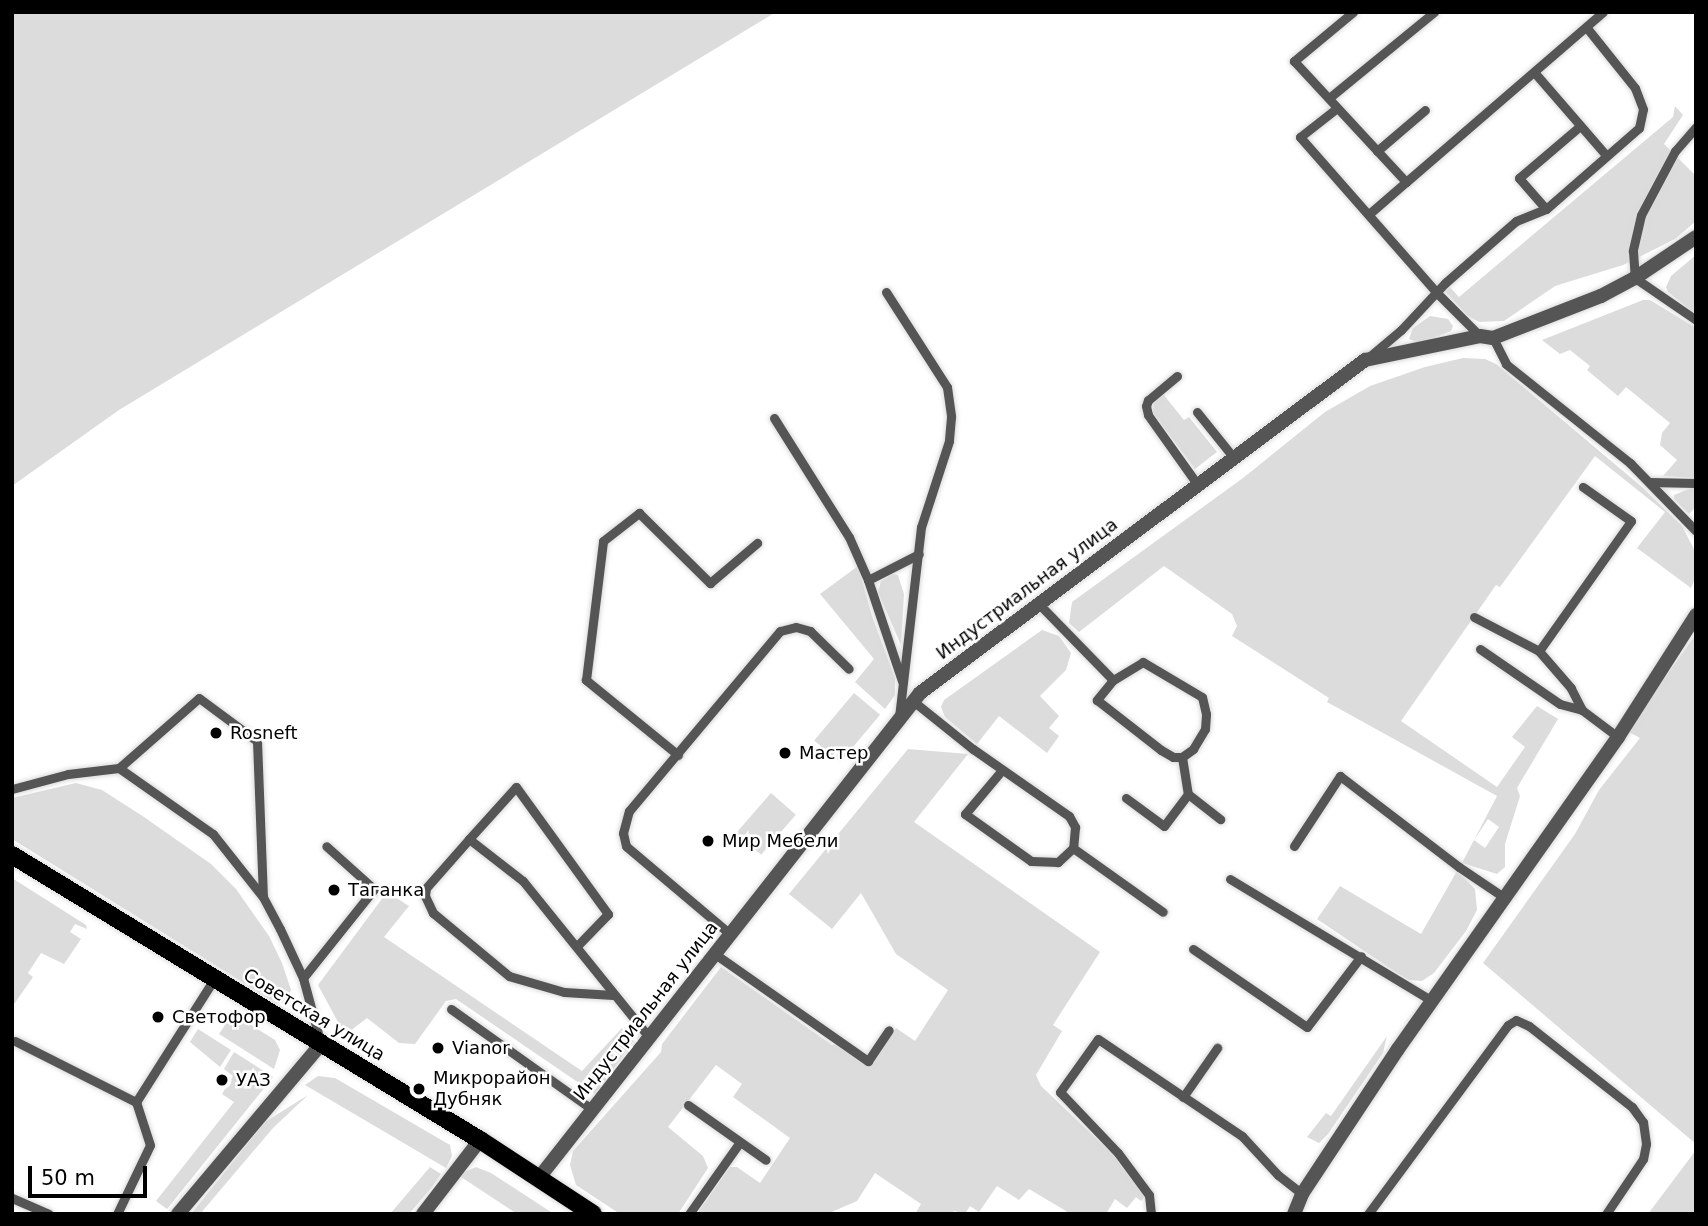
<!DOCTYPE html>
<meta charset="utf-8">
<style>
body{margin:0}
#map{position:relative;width:1708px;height:1226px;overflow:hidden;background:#fff;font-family:"DejaVu Sans",sans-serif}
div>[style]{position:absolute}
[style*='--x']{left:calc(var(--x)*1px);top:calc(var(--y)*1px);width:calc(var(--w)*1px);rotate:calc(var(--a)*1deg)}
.green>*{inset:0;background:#dcdcdc;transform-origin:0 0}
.roads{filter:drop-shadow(0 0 2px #dbdbdb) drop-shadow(0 0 2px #dbdbdb)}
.service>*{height:9px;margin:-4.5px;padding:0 4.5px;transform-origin:4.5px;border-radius:4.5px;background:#555}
.minor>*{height:14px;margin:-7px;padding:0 7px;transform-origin:7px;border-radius:7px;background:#555}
.primary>*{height:18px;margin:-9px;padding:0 9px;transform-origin:9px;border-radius:9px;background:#000}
.dots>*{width:19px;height:19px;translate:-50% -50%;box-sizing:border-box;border:4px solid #fff;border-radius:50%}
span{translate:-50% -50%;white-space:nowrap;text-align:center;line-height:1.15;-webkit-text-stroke:5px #fff;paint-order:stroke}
.street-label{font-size:18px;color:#000}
.poi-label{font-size:18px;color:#000}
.left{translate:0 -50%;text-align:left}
.frame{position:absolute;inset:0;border:14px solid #000;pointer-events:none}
.scale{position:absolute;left:28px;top:1166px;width:119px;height:32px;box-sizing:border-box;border:4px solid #000;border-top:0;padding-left:9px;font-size:21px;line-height:24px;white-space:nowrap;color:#000;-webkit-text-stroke:5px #fff;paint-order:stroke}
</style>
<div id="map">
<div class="green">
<div style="clip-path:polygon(12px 12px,776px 12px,119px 410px,12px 486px)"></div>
<div style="clip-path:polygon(1675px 106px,1683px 115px,1664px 144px,1696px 176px,1696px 221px,1675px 239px,1623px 265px,1555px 286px,1504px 321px,1479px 322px,1468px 316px,1444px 290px,1447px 284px,1459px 297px,1673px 117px)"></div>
<div style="clip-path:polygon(1696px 255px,1696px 314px,1668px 292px,1666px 287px,1671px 276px)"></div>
<div style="clip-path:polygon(1643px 300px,1650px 300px,1696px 328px,1696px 478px,1663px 476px,1677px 460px,1660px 445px,1662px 433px,1670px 423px,1626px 387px,1618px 396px,1587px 370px,1590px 366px,1570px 350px,1560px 354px,1542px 340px)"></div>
<div style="clip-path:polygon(1430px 316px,1448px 319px,1453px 326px,1451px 331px,1428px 340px,1417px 342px,1409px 339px,1413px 328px)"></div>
<div style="clip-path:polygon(evenodd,1463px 358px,1485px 359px,1496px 364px,1642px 487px,1682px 526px,1696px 553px,1696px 577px,1691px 588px,1637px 548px,1665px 512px,1595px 456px,1500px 587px,1496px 585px,1401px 721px,1497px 787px,1525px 747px,1512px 737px,1537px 706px,1558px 719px,1517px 788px,1520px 796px,1505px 844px,1505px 867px,1497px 874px,1462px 863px,1497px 796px,1327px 702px,1329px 698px,1232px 636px,1237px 626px,1232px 614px,1164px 566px,1079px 632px,1069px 623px,1072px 602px,1243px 478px,1325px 412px,1370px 386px,1425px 367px,1463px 358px,1488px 819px,1499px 827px,1485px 848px,1474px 840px,1488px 819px)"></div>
<div style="clip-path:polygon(1163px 394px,1184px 420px,1189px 417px,1217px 452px,1195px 469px,1153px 413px,1154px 401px)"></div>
<div style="clip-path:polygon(1696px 486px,1696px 507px,1689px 514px,1674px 499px,1674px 495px)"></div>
<div style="clip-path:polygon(858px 566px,872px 616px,895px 678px,895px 695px,885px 709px,855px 682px,874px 659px,820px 594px)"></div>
<div style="clip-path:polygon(892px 574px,898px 575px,904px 594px,901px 645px,878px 592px,881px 581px)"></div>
<div style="clip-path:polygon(1042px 630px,1059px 636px,1071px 653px,1066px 670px,1040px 696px,1059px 716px,1049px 728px,1059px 736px,1047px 753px,999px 716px,977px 744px,945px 717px,941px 707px,944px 700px)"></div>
<div style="clip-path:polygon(1696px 634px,1696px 1144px,1483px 963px,1575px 834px,1599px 790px,1640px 738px,1627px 731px)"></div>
<div style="left:854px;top:693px;width:34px;height:62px;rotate:40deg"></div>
<div style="clip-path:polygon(908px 749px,968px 754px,914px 822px,1100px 952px,1053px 1025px,1062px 1031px,1036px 1075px,1041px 1086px,1120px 1161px,1147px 1194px,1141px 1201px,1136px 1197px,1127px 1208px,1115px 1199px,1106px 1214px,1071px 1214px,1029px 1189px,1019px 1200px,997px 1186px,979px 1212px,970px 1206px,965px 1214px,954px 1211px,951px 1214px,915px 1214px,921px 1204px,875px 1173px,857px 1201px,827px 1214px,697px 1214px,730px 1167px,737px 1167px,760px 1183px,790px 1138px,733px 1097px,742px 1084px,716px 1065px,668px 1127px,703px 1156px,708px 1168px,678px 1214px,620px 1214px,576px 1185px,570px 1165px,573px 1151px,661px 1052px,662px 1044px,721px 967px,832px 1045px,838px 1045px,869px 1066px,896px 1028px,915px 1041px,948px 990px,896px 954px,861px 893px,832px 929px,789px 894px)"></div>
<div style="clip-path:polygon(76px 783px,102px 790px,144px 817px,211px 864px,236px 889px,269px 936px,282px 963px,291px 990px,287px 1002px,276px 1003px,12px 839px,12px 798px)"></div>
<div style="left:771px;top:793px;width:33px;height:53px;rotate:41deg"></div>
<div style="clip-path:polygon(1457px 871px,1475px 889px,1477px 910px,1466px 931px,1434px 973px,1422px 981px,1409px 980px,1397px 973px,1317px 919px,1340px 886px,1421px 934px)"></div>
<div style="clip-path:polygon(12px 878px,86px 925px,87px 929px,75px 924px,70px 932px,81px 939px,64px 964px,41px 953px,28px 973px,33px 977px,12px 1007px)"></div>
<div style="clip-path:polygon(387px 892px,409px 906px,384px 937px,582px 1071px,622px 1028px,635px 1039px,595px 1094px,456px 999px,446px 1001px,415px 1044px,399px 1043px,367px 1018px,345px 1035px,318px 985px)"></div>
<div style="clip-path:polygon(231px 1016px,237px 1016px,275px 1040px,280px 1050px,274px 1069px,219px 1034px)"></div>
<div style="clip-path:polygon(198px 1029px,231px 1050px,220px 1067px,190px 1042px)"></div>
<div style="clip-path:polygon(1387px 1036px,1383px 1053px,1328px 1134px,1319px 1143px,1307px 1137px,1326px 1113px,1331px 1116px)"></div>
<div style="clip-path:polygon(234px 1052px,273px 1077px,167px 1209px,156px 1201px,234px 1102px,222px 1094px,233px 1076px,224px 1069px)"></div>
<div style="clip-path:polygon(318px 1076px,335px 1078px,450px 1145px,452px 1156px,446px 1168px,305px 1085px)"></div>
<div style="clip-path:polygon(308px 1095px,273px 1128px,200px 1214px,191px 1214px,265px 1122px)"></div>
<div style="clip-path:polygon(1696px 1150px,1696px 1214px,1648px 1214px)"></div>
<div style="clip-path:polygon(430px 1167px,441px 1174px,432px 1187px,409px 1214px,390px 1214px)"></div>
<div style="clip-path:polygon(476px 1167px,491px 1173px,554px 1214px,517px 1214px,458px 1175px)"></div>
</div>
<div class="roads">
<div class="service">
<div style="--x:1353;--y:12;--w:77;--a:140.3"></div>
<div style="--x:1294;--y:61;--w:165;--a:47.2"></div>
<div style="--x:1406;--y:182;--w:260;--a:-40.8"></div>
<div style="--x:1534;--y:72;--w:110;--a:49.1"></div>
<div style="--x:1329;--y:98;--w:136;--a:-39.3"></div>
<div style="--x:1337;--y:108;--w:47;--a:141.9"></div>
<div style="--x:1300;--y:137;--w:206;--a:48.7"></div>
<div style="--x:1436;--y:292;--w:62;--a:45"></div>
<div style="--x:1696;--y:127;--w:32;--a:131"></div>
<div style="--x:1675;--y:151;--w:72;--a:118"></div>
<div style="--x:1641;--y:215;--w:37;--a:103"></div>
<div style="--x:1633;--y:251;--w:27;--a:86"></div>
<div style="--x:1635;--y:278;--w:74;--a:34.5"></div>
<div style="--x:1377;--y:151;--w:63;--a:-40.5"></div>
<div style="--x:1546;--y:209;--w:41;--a:-131.1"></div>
<div style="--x:1519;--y:178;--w:80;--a:-40.4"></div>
<div style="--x:1369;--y:214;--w:49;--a:-40.9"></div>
<div style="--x:886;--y:292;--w:113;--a:57.3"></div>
<div style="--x:947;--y:387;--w:30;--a:82"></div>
<div style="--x:951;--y:417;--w:24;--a:95"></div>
<div style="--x:949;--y:441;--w:90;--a:108"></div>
<div style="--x:921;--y:527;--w:192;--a:96.6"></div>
<div style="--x:1493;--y:338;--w:29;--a:63"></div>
<div style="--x:1506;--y:364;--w:159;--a:38.6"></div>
<div style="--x:1630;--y:463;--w:95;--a:45.9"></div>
<div style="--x:1369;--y:357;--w:42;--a:-40.2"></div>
<div style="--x:1401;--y:330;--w:64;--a:-46.9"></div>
<div style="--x:1445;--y:283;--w:94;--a:-41.1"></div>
<div style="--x:1516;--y:221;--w:32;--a:-22"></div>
<div style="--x:1546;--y:209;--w:123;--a:-41.1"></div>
<div style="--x:1639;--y:128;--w:19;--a:-78"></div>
<div style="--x:1643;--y:109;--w:22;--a:-111"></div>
<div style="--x:1635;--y:88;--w:77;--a:-128.7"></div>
<div style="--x:1177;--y:376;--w:38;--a:140"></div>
<div style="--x:1148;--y:400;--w:6;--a:108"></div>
<div style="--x:1146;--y:406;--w:9;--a:77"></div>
<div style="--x:1148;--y:415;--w:86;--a:54.5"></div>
<div style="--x:1197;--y:412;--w:59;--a:51.2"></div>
<div style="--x:774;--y:418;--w:141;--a:57.8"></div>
<div style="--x:849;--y:537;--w:47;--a:66.2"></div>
<div style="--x:868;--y:580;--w:107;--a:71.4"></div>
<div style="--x:1649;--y:482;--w:47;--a:1.2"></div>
<div style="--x:868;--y:580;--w:57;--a:-27"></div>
<div style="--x:1039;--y:604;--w:106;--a:45.8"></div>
<div style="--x:1474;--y:617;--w:73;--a:27.6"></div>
<div style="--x:1480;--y:649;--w:97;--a:34.5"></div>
<div style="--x:1560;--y:704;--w:23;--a:15"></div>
<div style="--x:1582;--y:710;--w:45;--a:36.9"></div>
<div style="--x:913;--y:701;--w:77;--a:38.7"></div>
<div style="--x:973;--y:749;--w:117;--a:34.9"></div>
<div style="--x:1069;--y:816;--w:13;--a:61"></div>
<div style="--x:1075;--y:827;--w:21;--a:95"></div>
<div style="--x:1073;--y:848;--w:21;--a:137"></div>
<div style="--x:1058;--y:862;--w:27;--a:-178"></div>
<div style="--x:1031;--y:861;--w:81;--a:-144.5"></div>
<div style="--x:965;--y:814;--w:57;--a:-49.9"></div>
<div style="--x:1582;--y:710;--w:25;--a:-117"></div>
<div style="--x:1571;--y:688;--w:49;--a:-130.9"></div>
<div style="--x:1539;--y:651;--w:159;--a:-54.7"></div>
<div style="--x:1631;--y:521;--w:59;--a:-144.7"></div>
<div style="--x:678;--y:755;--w:119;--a:-140.8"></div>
<div style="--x:586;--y:680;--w:140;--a:-83"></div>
<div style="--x:603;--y:541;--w:46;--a:-37.9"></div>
<div style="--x:639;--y:513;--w:100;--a:44.6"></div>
<div style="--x:710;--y:583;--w:62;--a:-40.4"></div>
<div style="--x:1182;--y:757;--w:14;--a:-36"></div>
<div style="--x:1193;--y:749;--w:23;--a:-59"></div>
<div style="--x:1205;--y:729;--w:15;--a:-86"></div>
<div style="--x:1206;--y:714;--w:17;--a:-103"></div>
<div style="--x:1202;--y:697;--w:69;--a:-149.3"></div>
<div style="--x:1143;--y:662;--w:35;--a:149"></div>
<div style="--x:1113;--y:680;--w:26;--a:129"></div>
<div style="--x:1097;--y:700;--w:81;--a:38"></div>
<div style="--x:1161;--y:750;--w:14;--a:30"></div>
<div style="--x:1173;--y:757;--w:9;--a:0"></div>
<div style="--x:1182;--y:757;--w:37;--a:81"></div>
<div style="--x:1188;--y:794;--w:41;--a:38"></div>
<div style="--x:119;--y:768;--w:106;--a:-41.2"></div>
<div style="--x:199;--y:698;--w:72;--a:36.6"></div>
<div style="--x:257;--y:741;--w:154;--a:87.8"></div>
<div style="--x:12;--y:789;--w:58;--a:-15"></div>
<div style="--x:68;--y:774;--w:51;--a:-6.7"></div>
<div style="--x:119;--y:768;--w:115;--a:35.1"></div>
<div style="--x:213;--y:834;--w:80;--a:51.6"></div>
<div style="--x:263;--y:897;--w:36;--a:62"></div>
<div style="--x:280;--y:929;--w:54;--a:64.9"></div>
<div style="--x:303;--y:978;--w:65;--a:74.9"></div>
<div style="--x:1126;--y:798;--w:47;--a:36.4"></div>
<div style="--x:1164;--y:826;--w:40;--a:-53"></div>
<div style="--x:469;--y:839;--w:70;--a:-47.9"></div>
<div style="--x:516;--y:787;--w:157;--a:54.1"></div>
<div style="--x:608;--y:914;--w:45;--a:134.1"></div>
<div style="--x:1294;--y:846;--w:84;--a:-56.7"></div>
<div style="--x:1340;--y:776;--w:150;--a:37.4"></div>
<div style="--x:1459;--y:867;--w:55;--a:34"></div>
<div style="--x:1073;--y:848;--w:110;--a:35.4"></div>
<div style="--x:1230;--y:879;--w:236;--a:31.1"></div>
<div style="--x:730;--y:934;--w:136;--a:-139.8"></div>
<div style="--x:626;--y:846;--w:13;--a:-103"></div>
<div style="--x:623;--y:833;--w:23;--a:-75"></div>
<div style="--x:629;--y:811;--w:235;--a:-50"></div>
<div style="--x:780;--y:631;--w:16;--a:-14"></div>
<div style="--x:796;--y:627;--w:15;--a:16"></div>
<div style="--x:810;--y:631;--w:54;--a:44.3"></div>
<div style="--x:1193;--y:949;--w:138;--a:34.4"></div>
<div style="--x:1307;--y:1027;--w:89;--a:-52.7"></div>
<div style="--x:715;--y:954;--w:187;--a:35"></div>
<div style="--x:868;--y:1061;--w:37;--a:-56"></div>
<div style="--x:303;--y:978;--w:114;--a:-51.4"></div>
<div style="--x:374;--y:889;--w:64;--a:-138.1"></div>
<div style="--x:613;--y:995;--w:49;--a:-176.5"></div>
<div style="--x:564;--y:992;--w:57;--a:-163.8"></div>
<div style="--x:509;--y:976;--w:99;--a:-140.3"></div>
<div style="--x:433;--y:913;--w:19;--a:-115"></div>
<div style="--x:425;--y:896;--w:8;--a:-83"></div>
<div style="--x:426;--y:888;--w:65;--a:-48.7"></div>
<div style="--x:469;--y:839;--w:68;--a:37.9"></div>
<div style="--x:523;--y:881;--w:201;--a:51.1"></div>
<div style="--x:451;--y:1009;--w:174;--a:35.4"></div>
<div style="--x:15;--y:1041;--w:136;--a:26.8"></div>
<div style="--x:136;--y:1102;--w:146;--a:-57.6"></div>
<div style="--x:1183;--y:1097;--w:60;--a:-55.2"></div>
<div style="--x:688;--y:1105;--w:95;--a:35.2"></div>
<div style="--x:12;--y:1198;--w:40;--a:23.4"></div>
<div style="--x:117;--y:1214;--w:76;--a:-64.4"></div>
<div style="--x:150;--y:1145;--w:45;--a:-108"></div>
<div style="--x:689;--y:1214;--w:88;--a:-54.7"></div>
<div style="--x:1151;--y:1214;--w:19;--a:-96"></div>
<div style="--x:1149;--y:1195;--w:52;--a:-126.4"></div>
<div style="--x:1118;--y:1153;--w:84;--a:-133.6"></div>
<div style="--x:1060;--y:1092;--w:65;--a:-54.4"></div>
<div style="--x:1098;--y:1039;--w:174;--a:34"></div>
<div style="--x:1242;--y:1136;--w:53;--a:47.3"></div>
<div style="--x:1278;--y:1175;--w:31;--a:38"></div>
<div style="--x:1368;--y:1214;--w:235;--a:-53.5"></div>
<div style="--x:1508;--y:1025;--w:9;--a:-32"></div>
<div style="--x:1516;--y:1020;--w:14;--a:25"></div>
<div style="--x:1529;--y:1026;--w:131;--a:38.2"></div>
<div style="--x:1632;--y:1107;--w:19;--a:54"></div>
<div style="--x:1643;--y:1122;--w:22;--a:82"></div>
<div style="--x:1646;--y:1144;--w:15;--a:101"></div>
<div style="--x:1643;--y:1159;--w:66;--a:123.9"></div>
</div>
<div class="minor">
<div style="--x:538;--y:1179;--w:618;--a:-51.83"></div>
<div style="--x:920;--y:693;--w:556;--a:-36.81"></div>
<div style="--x:1365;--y:360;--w:117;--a:-11.8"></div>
<div style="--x:1480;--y:336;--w:13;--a:9"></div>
<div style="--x:1493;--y:338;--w:116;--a:-21.3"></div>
<div style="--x:1601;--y:296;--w:38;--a:-28"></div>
<div style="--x:1635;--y:278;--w:73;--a:-33.9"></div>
<div style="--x:178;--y:1214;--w:222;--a:-49.9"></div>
<div style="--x:423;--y:1214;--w:93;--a:-52.4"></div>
<div style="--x:1294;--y:1214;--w:22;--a:-68"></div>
<div style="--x:1302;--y:1194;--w:174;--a:-56.5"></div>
<div style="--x:1398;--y:1049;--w:382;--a:-54.8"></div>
<div style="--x:1618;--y:737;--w:145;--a:-57.4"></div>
</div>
<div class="primary">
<div style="--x:12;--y:855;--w:548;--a:31.34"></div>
<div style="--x:480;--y:1140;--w:135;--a:33.2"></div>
</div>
</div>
<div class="dots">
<div style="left:216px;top:733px;background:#000"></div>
<div style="left:785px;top:753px;background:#000"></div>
<div style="left:708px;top:841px;background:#000"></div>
<div style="left:334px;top:890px;background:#000"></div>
<div style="left:158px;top:1017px;background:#000"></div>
<div style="left:438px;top:1048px;background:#000"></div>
<div style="left:222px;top:1080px;background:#000"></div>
<div style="left:419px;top:1089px;background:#000"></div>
</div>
<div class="street-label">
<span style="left:1027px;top:589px;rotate:-37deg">Индустриальная улица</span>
<span style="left:646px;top:1011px;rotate:-52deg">Индустриальная улица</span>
<span style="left:314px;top:1015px;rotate:31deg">Советская улица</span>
</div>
<div class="poi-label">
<span class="left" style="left:230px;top:733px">Rosneft</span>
<span class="left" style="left:799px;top:753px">Мастер</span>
<span class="left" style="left:722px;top:841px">Мир Мебели</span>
<span class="left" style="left:348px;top:890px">Таганка</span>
<span class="left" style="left:172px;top:1017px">Светофор</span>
<span class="left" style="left:452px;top:1048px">Vianor</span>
<span class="left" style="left:433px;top:1089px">Микрорайон<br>Дубняк</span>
<span class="left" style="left:236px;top:1080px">УАЗ</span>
</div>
<div class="frame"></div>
<div class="scale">50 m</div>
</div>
